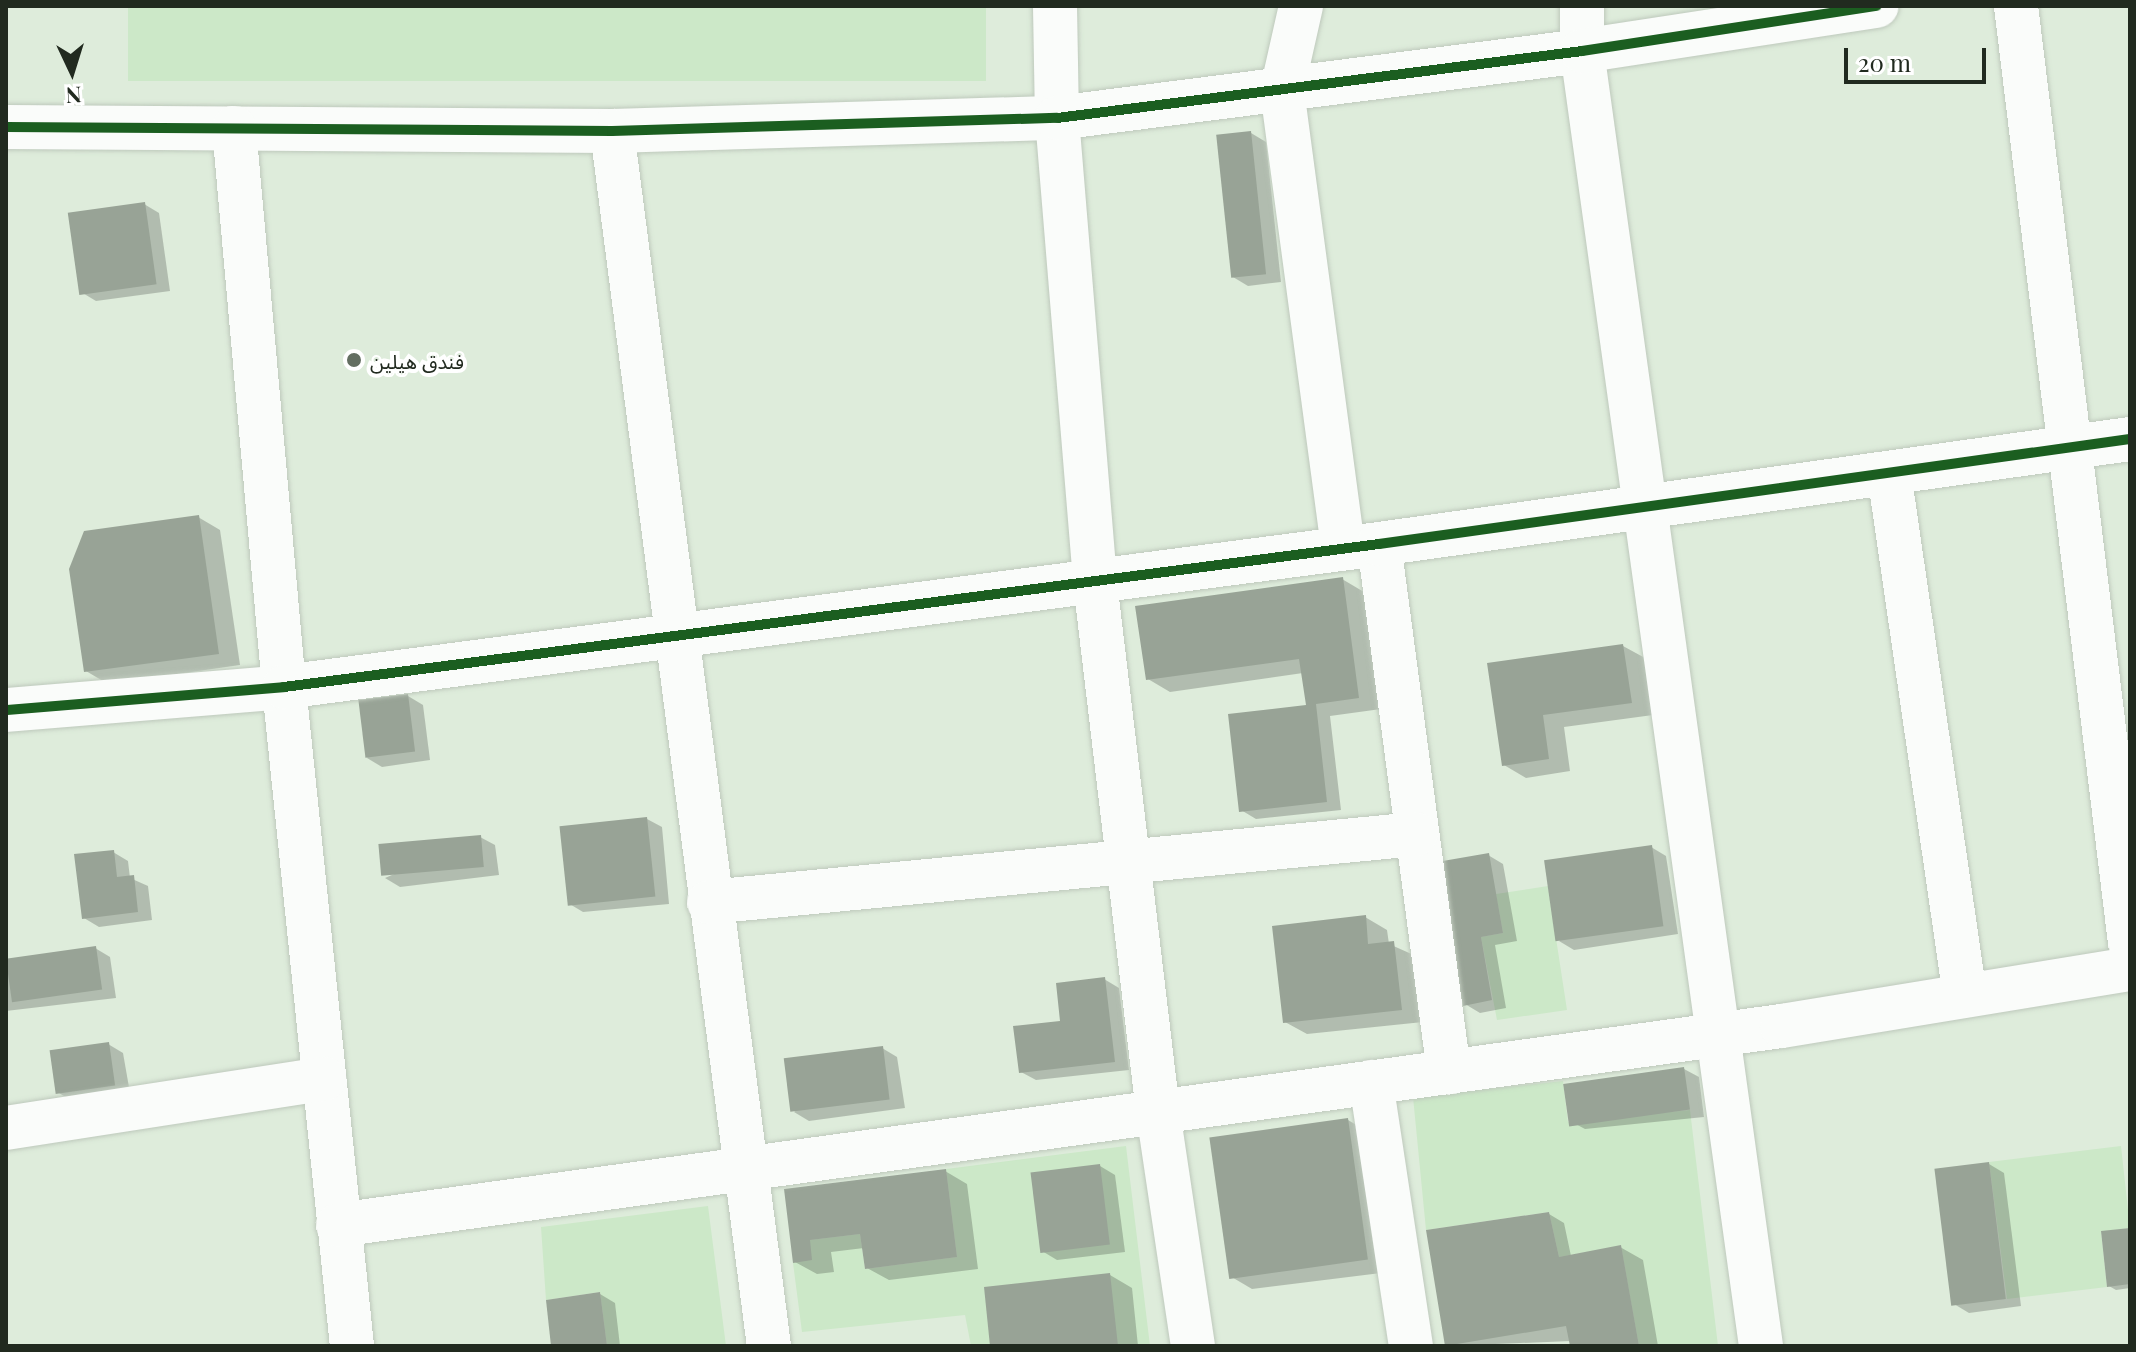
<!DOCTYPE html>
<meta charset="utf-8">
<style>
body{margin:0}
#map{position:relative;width:2136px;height:1352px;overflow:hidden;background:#deecdb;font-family:"Playfair Display","Noto Sans Arabic",serif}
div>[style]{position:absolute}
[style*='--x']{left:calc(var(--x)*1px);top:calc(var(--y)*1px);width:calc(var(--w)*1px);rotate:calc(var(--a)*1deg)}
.green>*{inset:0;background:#cce8c8;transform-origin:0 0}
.shadow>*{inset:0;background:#0003}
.building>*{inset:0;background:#98a396;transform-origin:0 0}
.roads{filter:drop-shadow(0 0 2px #bec9bc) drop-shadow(0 0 2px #bec9bc)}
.minor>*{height:44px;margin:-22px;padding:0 22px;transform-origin:22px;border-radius:22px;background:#fafcfa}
.cycleway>*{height:10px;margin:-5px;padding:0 5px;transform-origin:5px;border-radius:5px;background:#1b5e20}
.dots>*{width:22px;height:22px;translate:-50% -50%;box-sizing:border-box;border:4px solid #fff;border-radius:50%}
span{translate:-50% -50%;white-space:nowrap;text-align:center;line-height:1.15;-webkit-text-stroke:8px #fff;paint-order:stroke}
.poi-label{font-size:20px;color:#212a1f}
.left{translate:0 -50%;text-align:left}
.frame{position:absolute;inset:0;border:8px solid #212a1f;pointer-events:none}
.north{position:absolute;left:32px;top:32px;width:80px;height:80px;-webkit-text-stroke:6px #fff;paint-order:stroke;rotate:176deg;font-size:22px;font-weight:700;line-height:32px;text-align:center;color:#212a1f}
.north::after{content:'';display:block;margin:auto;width:28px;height:36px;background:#212a1f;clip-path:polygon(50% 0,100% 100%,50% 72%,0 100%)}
.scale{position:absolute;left:1844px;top:48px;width:142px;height:36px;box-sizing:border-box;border:4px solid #212a1f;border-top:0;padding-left:10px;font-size:24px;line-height:28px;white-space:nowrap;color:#212a1f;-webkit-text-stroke:6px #fff;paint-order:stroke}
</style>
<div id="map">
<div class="green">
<div style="left:128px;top:6px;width:858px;height:75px"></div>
<div style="clip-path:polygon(1548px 886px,1567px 1010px,1497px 1020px,1481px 937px,1503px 933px,1496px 894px)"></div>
<div style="clip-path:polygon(1563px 1081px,1568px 1122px,1690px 1110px,1718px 1346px,1639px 1346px,1621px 1246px,1559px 1257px,1549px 1212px,1426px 1230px,1413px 1097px)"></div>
<div style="clip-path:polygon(1126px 1146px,1150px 1346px,971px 1346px,965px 1315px,802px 1332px,793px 1263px,810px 1240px,860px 1234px,865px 1269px,957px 1257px,946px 1169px)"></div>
<div style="clip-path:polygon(2121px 1146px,2130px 1228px,2101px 1232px,2107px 1287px,2007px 1299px,1989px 1162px)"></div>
<div style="clip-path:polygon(708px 1206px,726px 1346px,607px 1346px,600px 1292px,546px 1300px,541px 1227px)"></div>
</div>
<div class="shadow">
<div style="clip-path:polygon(1251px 133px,1266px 142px,1281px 282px,1248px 286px,1233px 277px)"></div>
<div style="clip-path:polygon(144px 204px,159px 213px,170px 291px,96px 301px,81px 292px)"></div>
<div style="clip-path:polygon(198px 517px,220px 530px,240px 665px,108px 684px,86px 671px)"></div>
<div style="clip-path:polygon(1342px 579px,1364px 592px,1381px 709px,1330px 716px,1341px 810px,1256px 819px,1241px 810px,1313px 706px,1303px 673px,1170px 692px,1148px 679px)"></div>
<div style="clip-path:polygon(1623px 646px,1645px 658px,1653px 715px,1564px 727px,1570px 771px,1526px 778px,1504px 765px,1489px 665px)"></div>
<div style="clip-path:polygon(408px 696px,423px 705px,430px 760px,382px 767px,367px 758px)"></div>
<div style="clip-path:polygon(647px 819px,662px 827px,669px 904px,583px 912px,568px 903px)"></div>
<div style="clip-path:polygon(480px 837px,495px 845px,499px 875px,400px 887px,385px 878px)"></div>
<div style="clip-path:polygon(1651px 847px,1666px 856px,1678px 934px,1574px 950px,1559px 941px)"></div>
<div style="clip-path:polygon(113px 852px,128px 861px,130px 878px,148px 886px,152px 920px,99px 927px,84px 918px)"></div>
<div style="clip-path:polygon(1488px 855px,1503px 864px,1517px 941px,1495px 945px,1506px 1008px,1480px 1013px,1465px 1004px)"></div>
<div style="clip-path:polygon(1365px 917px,1387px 930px,1389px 944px,1416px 956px,1423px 1022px,1307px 1034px,1285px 1022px)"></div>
<div style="clip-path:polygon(95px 948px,110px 957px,116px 998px,6px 1011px,6px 960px)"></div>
<div style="clip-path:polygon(1104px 979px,1119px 988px,1129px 1070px,1036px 1080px,1021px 1072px)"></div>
<div style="clip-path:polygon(108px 1044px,123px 1053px,130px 1093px,74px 1102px,59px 1093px)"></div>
<div style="clip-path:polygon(882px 1048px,897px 1057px,905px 1108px,809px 1121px,794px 1112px)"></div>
<div style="clip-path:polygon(1684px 1069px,1699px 1077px,1704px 1117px,1585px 1129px,1570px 1121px)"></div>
<div style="clip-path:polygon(1348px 1120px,1370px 1133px,1389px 1272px,1252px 1289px,1230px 1276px)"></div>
<div style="clip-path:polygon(1989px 1164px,2004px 1173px,2021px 1306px,1969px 1313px,1954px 1304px)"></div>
<div style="clip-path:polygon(1100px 1166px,1115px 1175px,1125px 1252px,1057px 1260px,1042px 1251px)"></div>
<div style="clip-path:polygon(945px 1171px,967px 1184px,978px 1269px,889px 1280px,867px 1268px,864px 1248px,831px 1252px,834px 1272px,817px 1274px,795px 1262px,786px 1190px)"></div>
<div style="clip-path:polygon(1549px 1214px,1564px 1223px,1571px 1256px,1620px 1247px,1643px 1260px,1658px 1346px,1572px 1346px,1571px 1341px,1447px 1346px,1435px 1280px)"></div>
<div style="clip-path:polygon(2130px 1230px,2130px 1288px,2116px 1290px,2109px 1286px)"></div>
<div style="clip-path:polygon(1110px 1275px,1132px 1288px,1138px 1346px,992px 1346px)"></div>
<div style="clip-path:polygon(600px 1294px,615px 1303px,620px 1346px,553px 1346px)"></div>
</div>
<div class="building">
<div style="left:1251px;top:131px;width:144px;height:35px;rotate:84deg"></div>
<div style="left:145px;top:202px;width:83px;height:78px;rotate:82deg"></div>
<div style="clip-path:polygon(199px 515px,219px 654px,84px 672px,69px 569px,84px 531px)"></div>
<div style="clip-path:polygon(1343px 577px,1359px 698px,1316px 704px,1327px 802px,1239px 812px,1228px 714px,1306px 705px,1299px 659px,1146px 680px,1135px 606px)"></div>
<div style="clip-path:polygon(1623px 644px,1632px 703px,1543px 715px,1549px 759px,1502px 766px,1487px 663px)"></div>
<div style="left:408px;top:694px;width:58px;height:50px;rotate:83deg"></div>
<div style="left:647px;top:817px;width:80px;height:88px;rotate:84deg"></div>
<div style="left:481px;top:835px;width:32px;height:103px;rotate:85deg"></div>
<div style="left:1652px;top:845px;width:82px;height:109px;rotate:82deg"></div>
<div style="clip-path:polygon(114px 850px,117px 877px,134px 875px,138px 912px,82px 919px,74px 854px)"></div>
<div style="clip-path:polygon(1489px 853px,1503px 933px,1481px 937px,1492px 1000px,1463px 1006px,1437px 862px)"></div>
<div style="clip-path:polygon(1366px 915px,1368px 944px,1394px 941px,1402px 1010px,1283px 1023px,1272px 926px)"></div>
<div style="left:96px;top:946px;width:44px;height:91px;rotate:82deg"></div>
<div style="clip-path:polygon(1105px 977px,1115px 1062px,1019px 1073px,1013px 1026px,1060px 1021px,1056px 983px)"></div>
<div style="left:109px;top:1042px;width:44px;height:60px;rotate:82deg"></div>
<div style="left:883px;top:1046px;width:54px;height:100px;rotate:83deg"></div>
<div style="left:1684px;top:1067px;width:43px;height:122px;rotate:82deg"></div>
<div style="left:1348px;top:1118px;width:143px;height:140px;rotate:82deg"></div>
<div style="left:1989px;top:1162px;width:138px;height:55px;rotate:83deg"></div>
<div style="left:1100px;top:1164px;width:81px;height:70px;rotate:83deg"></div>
<div style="clip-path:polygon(946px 1169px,957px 1257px,865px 1269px,860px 1234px,810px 1240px,812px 1260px,793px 1263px,784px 1189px)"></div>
<div style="clip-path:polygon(1549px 1212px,1559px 1257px,1621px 1245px,1639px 1346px,1570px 1346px,1566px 1326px,1445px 1346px,1426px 1230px)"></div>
<div style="clip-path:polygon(2130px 1228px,2130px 1284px,2107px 1287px,2101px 1231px)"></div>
<div style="clip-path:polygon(1110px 1273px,1118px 1346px,990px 1346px,984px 1287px)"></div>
<div style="clip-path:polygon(600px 1292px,607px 1346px,551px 1346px,546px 1300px)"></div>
</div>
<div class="roads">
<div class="minor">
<div style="--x:1055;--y:6;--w:112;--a:89"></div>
<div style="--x:1057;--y:118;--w:466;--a:85.3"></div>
<div style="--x:1095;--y:582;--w:534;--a:83.22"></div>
<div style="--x:1158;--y:1112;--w:237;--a:81.5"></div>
<div style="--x:1301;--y:6;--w:86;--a:102.7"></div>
<div style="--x:1282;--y:90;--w:461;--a:82.4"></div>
<div style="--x:1582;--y:6;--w:45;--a:90"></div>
<div style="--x:1582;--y:51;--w:1307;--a:82.13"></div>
<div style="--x:2016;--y:6;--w:944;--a:83.06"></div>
<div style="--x:6;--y:127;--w:606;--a:0.38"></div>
<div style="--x:612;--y:131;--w:445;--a:-1.7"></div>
<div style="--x:1057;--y:118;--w:529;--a:-7.27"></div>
<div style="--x:1582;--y:51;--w:298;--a:-8.7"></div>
<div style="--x:234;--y:128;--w:561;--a:84.89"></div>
<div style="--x:284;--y:687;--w:662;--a:84.11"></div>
<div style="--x:612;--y:131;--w:1225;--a:82.64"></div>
<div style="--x:1889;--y:473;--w:528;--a:81.73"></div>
<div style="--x:1379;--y:544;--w:533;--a:82.45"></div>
<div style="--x:6;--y:710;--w:279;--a:-4.7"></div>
<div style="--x:284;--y:687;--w:1104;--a:-7.44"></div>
<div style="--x:1379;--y:544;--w:758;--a:-7.96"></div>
<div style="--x:709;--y:902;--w:710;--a:-5.49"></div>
<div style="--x:1371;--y:1082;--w:267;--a:81.4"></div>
<div style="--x:6;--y:1128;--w:322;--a:-8.8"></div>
<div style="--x:338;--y:1225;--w:1458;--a:-7.85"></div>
<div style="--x:1782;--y:1026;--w:353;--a:-9.3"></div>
</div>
</div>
<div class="cycleway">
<div style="--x:6;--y:127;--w:606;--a:0.38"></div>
<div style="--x:612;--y:131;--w:445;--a:-1.7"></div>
<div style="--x:1057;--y:118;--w:529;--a:-7.27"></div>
<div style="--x:1582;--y:51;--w:298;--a:-8.7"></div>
<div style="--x:6;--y:710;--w:279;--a:-4.7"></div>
<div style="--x:284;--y:687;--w:1104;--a:-7.44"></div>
<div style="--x:1379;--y:544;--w:758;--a:-7.96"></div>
</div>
<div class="dots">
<div style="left:354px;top:360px;background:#636e61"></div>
</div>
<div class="poi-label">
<span class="left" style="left:370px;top:360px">فندق هيلين</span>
</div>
<div class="frame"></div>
<div class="north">N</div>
<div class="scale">20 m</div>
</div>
